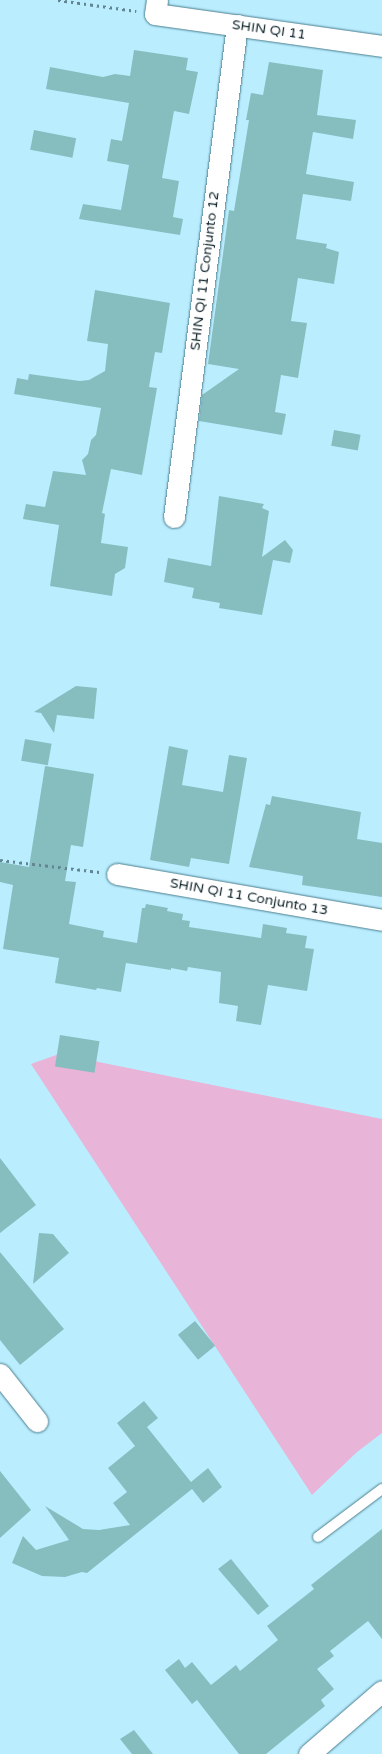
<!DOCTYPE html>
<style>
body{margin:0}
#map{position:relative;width:382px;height:1754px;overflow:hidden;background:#baeeff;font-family:"Varela Round",sans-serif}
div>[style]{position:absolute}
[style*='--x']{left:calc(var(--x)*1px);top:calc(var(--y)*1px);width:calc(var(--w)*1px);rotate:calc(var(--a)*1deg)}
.green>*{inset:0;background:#e8b4d7}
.building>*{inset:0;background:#86bec0;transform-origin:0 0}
.path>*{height:3px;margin-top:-1.5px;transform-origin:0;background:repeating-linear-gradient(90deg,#628691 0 2.5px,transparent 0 6.5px)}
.roads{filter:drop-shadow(0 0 1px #4c7e8d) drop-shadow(0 0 1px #4c7e8d)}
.lane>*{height:10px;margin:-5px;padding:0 5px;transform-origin:5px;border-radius:5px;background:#fff}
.street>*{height:21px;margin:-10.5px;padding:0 10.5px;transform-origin:10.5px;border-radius:10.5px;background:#fff}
span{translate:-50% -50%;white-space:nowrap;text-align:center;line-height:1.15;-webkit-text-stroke:4px #fff;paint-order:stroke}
.street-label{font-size:14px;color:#11262c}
</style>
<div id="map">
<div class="green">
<div style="clip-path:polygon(59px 1054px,382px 1119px,382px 1433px,357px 1452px,312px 1495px,31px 1064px)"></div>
</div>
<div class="building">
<div style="clip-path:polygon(134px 50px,188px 58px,186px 70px,198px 72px,189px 114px,174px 111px,162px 178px,179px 181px,173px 217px,183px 219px,180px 235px,79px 219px,83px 204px,121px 210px,129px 165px,107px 161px,111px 139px,122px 141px,129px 103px,46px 89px,50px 67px,103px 77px,115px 74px,130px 76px)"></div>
<div style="clip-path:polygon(269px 62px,323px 70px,317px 115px,356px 120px,353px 139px,313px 132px,306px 174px,354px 182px,351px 201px,303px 194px,296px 239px,327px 244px,326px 248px,339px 252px,334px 284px,298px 278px,291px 321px,307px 323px,298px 378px,281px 375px,275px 412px,286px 414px,282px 435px,199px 421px,202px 395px,239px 369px,208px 364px,229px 210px,234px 211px,249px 120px,246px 120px,251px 93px,263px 95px)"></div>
<div style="left:34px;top:130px;width:43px;height:20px;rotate:11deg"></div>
<div style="clip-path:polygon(95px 290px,170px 303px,162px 353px,155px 352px,149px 387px,157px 388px,142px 475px,111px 469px,102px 513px,105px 514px,101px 543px,128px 547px,125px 568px,115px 574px,112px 596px,50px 586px,59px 525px,23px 519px,26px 504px,45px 507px,53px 471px,86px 475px,82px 460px,88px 454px,91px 440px,96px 435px,101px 408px,14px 394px,17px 378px,28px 380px,29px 374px,80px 381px,89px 380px,105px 371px,108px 344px,87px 341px)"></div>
<div style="left:334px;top:430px;width:27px;height:16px;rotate:10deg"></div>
<div style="clip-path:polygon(219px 496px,264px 504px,262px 508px,269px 511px,262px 557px,285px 540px,293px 550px,290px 563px,273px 560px,262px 615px,219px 608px,220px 603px,192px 598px,194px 588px,164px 582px,168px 558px,211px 566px)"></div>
<div style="clip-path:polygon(76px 686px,97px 688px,94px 719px,57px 715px,54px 733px,41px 713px,34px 712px)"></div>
<div style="left:25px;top:739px;width:27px;height:22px;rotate:10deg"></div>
<div style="clip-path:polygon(169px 746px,188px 750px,182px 785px,223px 792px,229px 755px,247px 758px,229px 864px,191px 858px,189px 867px,150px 860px)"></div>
<div style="clip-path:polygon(45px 766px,94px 774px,83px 847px,71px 845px,65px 881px,76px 882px,69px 924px,104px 931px,103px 937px,137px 943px,142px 908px,145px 908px,146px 904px,168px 908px,167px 911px,183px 914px,182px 920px,190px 921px,189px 927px,209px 930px,261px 938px,263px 924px,287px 928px,286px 933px,307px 936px,305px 948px,314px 949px,307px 991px,268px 985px,261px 1025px,236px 1021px,238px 1006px,219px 1003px,221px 972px,188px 967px,187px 971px,171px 968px,171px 970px,126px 963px,121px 992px,97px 988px,96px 990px,55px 983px,59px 958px,3px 949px,13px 885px,0 882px,0 862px,29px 867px)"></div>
<div style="clip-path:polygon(272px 796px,361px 812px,357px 839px,382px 843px,382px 897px,302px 885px,303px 876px,249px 867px,266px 804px,270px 805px)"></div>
<div style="left:60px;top:1035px;width:40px;height:32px;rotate:9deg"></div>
<div style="clip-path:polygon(0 1158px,36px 1205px,0 1233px)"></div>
<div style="clip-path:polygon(39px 1233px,53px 1234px,69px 1253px,33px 1284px)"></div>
<div style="clip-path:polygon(0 1252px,64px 1329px,20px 1365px,0 1340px)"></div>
<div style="left:195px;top:1321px;width:32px;height:22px;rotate:51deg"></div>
<div style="clip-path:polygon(144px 1401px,158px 1418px,147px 1427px,191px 1482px,208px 1468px,222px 1487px,203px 1503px,192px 1489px,87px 1573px,82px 1572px,65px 1577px,42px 1576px,12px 1563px,23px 1536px,36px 1550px,69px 1540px,45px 1506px,83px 1529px,99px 1530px,130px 1525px,113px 1503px,127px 1492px,108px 1468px,135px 1446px,117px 1423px)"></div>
<div style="clip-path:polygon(0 1471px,31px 1510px,0 1538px)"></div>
<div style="clip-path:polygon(382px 1529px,382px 1639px,368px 1621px,330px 1651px,334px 1656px,317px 1669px,334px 1689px,321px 1700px,325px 1706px,266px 1754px,239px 1754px,197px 1700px,192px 1704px,165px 1670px,179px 1659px,185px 1668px,192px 1662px,211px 1685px,236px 1665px,240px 1671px,278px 1640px,267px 1626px,314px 1589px,311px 1585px)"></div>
<div style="clip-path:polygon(231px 1559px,269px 1606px,258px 1615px,218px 1569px)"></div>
<div style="clip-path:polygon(134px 1730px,153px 1754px,132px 1754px,120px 1739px)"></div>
</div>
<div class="path">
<div style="--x:58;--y:0;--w:79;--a:8"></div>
<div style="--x:0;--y:860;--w:100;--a:6.9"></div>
</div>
<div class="roads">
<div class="lane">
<div style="--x:318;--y:1537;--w:80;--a:-36.9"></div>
</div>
<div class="street">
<div style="--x:157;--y:0;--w:14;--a:98"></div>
<div style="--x:155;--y:14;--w:229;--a:8"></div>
<div style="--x:174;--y:517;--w:496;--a:-82.7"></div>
<div style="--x:117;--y:874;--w:269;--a:9.8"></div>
<div style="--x:0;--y:1374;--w:60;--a:51.8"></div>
<div style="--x:309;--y:1754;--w:96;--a:-40.8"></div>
</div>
</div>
<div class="street-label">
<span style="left:269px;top:30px;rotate:8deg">SHIN QI 11</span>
<span style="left:205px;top:271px;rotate:-83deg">SHIN QI 11 Conjunto 12</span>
<span style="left:249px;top:897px;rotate:10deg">SHIN QI 11 Conjunto 13</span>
</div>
</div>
